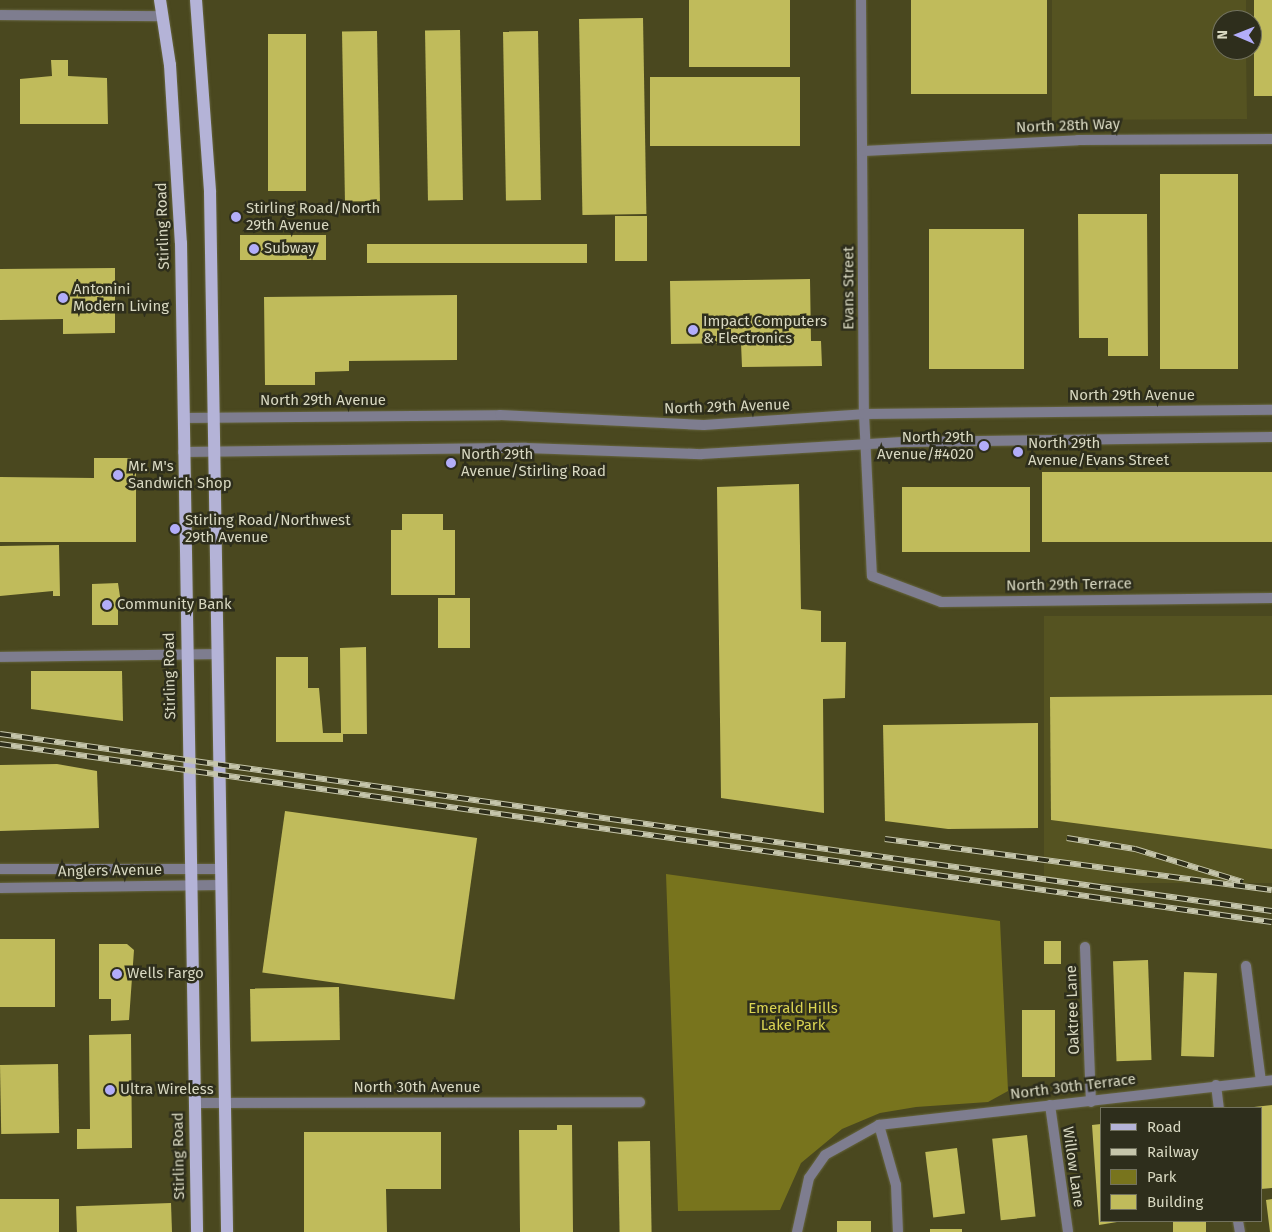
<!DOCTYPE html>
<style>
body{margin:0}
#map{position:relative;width:1272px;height:1232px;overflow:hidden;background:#4a481f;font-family:"Fira Sans",sans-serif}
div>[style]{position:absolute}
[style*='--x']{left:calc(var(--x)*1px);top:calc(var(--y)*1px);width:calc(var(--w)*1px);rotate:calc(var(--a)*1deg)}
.built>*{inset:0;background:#555321;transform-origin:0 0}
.green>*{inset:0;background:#78741d}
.building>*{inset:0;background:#c0bb5b;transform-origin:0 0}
.roads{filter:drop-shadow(0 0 1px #66653f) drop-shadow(0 0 1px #66653f)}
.minor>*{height:10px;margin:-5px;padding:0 5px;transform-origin:5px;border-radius:5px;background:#7e7d8f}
.tertiary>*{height:10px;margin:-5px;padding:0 5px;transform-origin:5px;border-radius:5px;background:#7e7d8f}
.primary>*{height:12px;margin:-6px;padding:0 6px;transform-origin:6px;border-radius:6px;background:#b4b3d7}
.rail>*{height:5.5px;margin-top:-2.75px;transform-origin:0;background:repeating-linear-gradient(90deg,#2e2e1c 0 11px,#c5c5ab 0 22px);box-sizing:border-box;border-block:1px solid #c5c5ab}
.dots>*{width:14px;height:14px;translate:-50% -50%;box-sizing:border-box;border:2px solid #2e2e1c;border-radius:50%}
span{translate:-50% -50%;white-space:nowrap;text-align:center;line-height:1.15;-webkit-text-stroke:5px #2e2e1c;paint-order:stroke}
.street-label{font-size:15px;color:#d8d8c1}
.poi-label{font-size:15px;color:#d8d8c1}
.left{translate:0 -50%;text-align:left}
.right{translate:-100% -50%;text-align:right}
.park-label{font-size:15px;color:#dad452}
.legend{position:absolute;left:1100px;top:1107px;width:162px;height:115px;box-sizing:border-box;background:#2e2e1c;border:1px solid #72725e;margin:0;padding:6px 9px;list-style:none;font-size:15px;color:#d8d8c1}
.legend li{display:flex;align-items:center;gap:10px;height:25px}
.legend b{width:25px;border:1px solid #72725e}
.north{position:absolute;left:1212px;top:10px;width:50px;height:50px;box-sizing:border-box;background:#2e2e1c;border:1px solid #72725e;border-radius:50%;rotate:271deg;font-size:14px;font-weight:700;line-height:20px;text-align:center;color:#d8d8c1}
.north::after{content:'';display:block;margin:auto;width:18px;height:22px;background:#b2adf9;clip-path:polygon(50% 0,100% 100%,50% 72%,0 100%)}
</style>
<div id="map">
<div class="built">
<div style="clip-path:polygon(1052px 0,1246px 0,1246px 20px,1222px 20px,1222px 50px,1246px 50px,1247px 119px,1052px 120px)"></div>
<div style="left:1272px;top:616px;width:267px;height:228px;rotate:90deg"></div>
</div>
<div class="green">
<div style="clip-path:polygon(666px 874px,1000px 921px,1008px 1091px,988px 1102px,916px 1107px,880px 1113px,842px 1129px,801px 1163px,780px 1210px,678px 1211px)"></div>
</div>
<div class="building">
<div style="left:689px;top:0;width:101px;height:67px"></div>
<div style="left:911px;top:0;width:136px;height:94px"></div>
<div style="left:1254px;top:0;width:18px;height:96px"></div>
<div style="left:643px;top:18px;width:196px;height:64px;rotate:89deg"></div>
<div style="left:460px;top:30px;width:170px;height:35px;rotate:89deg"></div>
<div style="left:377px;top:31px;width:170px;height:35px;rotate:89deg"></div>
<div style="left:538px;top:31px;width:169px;height:35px;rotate:89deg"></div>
<div style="left:268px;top:34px;width:38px;height:157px"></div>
<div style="clip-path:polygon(51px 60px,68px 60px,68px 76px,107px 78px,108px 124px,20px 124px,20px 79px,52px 76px)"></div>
<div style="left:800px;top:77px;width:69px;height:150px;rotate:90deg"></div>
<div style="left:1160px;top:174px;width:78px;height:195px"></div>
<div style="clip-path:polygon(1078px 214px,1147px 214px,1148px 356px,1108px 356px,1108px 338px,1079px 338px)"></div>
<div style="left:615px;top:216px;width:32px;height:45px"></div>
<div style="left:1024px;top:229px;width:140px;height:95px;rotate:90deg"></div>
<div style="left:240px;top:235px;width:86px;height:25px"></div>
<div style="left:587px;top:244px;width:19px;height:220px;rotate:90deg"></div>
<div style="clip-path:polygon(115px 268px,115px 333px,63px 334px,63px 319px,0 320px,0 269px)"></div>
<div style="clip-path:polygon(810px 279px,811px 341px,821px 341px,822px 366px,742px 367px,741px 343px,671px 344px,670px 281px)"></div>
<div style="clip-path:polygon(457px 295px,457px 360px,349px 361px,349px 371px,315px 372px,315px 385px,265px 385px,264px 297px)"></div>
<div style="clip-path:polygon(94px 458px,131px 458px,131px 464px,136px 464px,136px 542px,0 542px,0 477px,94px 478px)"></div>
<div style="left:1272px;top:472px;width:70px;height:230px;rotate:90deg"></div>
<div style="clip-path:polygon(799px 484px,801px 609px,821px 611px,821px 642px,846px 642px,845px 698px,823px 699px,824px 813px,721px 798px,717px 487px)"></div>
<div style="left:902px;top:487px;width:128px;height:65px"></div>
<div style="clip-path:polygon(402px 514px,443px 514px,443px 530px,455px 530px,455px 595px,391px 595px,391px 530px,402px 530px)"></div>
<div style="clip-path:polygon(59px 545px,60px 596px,53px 596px,53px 591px,0 596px,0 546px)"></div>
<div style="clip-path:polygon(118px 583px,122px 610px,118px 610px,118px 625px,92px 625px,92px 584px)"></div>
<div style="left:438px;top:598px;width:32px;height:50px"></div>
<div style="clip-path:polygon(366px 647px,367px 734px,343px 734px,343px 742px,276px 742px,276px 657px,308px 657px,308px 688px,319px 688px,323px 733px,341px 733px,340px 648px)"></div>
<div style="clip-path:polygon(31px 671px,122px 671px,123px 721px,31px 709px)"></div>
<div style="clip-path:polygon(1272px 695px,1272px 849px,1051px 820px,1050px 697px)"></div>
<div style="clip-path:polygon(1038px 723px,1038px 828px,948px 829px,885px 821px,883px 725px)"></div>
<div style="clip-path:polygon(57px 764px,97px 771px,99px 828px,0 831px,0 765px)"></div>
<div style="left:285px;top:811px;width:194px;height:163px;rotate:8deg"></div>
<div style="left:55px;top:939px;width:68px;height:55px;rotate:90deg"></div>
<div style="left:1044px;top:941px;width:17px;height:23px"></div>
<div style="clip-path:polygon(99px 944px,127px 944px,134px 950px,129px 1020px,111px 1021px,111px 999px,99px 999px)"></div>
<div style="left:1148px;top:960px;width:100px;height:35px;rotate:88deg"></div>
<div style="left:1184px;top:972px;width:33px;height:84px;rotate:2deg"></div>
<div style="left:339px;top:987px;width:53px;height:89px;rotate:89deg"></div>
<div style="left:1022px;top:1010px;width:33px;height:67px"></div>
<div style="clip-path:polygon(131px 1034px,132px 1148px,77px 1149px,77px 1129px,90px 1129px,89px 1035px)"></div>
<div style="left:58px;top:1064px;width:69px;height:58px;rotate:89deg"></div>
<div style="clip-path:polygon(1272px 1105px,1272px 1188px,1261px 1189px,1261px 1108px,1254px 1107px)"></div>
<div style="clip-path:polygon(1101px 1124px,1101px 1221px,1117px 1222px,1099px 1225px,1092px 1125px)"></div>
<div style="clip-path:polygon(557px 1125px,572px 1125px,573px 1232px,520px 1232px,519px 1130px,557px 1130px)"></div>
<div style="clip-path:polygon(304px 1132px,441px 1132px,441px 1189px,386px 1189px,387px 1232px,304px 1232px)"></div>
<div style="left:1027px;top:1135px;width:82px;height:35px;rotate:84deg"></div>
<div style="left:650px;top:1141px;width:91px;height:32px;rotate:89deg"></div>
<div style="left:957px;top:1148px;width:66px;height:32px;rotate:83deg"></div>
<div style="left:59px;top:1199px;width:33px;height:59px;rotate:90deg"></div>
<div style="clip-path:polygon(1272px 1199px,1272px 1232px,1270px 1232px,1266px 1200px)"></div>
<div style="left:171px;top:1203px;width:29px;height:95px;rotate:88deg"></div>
<div style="left:837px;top:1221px;width:34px;height:11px"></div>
<div style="left:1173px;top:1221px;width:33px;height:11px"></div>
<div style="left:930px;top:1229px;width:32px;height:3px"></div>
</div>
<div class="roads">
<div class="minor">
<div style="--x:861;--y:0;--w:414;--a:89.6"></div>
<div style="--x:864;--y:414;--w:162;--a:87.2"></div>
<div style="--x:872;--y:576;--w:74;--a:20.6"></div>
<div style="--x:941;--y:602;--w:331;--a:-0.7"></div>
<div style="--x:0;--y:15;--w:163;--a:0.4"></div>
<div style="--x:864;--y:151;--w:214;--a:-2.9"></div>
<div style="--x:1078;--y:140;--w:194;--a:-0.3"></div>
<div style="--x:0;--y:657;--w:218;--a:-0.8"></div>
<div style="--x:1085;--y:947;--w:155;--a:87.8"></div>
<div style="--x:1246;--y:966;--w:116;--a:82.6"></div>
<div style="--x:1216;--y:1085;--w:23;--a:83"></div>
<div style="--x:194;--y:1103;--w:446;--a:-0.1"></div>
<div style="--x:1050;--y:1105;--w:128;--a:81.9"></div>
<div style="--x:879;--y:1125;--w:62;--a:74.2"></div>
<div style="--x:896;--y:1185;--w:47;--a:87.6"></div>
<div style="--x:1238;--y:1221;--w:11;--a:80"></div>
<div style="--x:797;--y:1232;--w:55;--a:-77.5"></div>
<div style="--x:809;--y:1178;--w:28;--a:-55"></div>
<div style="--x:825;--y:1155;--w:62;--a:-29.1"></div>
<div style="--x:879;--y:1125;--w:396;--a:-6.5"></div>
</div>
<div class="tertiary">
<div style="--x:183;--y:418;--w:317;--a:-0.5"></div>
<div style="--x:500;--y:415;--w:204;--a:2.8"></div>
<div style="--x:704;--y:425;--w:160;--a:-3.9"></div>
<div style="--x:864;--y:414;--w:408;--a:-0.6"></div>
<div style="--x:183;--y:452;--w:343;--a:-0.7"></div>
<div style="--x:526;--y:448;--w:176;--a:2"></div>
<div style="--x:702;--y:454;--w:205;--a:-3.4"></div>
<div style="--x:907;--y:442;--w:365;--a:-0.8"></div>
<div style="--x:0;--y:869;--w:221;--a:0"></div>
<div style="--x:0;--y:888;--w:221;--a:-0.8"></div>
</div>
<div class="primary">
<div style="--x:160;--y:0;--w:66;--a:81.3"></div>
<div style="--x:170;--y:65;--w:178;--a:86.5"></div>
<div style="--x:181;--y:243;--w:989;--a:89.07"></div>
<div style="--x:196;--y:0;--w:193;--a:85.8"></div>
<div style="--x:210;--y:192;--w:1040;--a:89.06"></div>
</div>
</div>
<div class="rail">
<div style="--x:0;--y:734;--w:1284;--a:7.92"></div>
<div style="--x:0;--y:744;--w:1284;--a:7.97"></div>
<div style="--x:1067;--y:838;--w:69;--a:9.2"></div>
<div style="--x:1135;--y:849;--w:113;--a:17"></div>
<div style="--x:885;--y:839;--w:390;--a:7.5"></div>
</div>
<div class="dots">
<div style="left:236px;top:217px;background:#b2adf9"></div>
<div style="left:254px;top:249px;background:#b2adf9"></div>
<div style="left:63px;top:298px;background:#b2adf9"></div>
<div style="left:693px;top:330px;background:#b2adf9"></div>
<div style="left:984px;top:446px;background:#b2adf9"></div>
<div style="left:1018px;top:452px;background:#b2adf9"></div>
<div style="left:451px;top:463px;background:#b2adf9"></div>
<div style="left:118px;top:475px;background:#b2adf9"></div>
<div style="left:175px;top:529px;background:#b2adf9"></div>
<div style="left:107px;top:605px;background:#b2adf9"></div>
<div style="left:117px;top:974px;background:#b2adf9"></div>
<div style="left:110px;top:1090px;background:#b2adf9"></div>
</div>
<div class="street-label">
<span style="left:1068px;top:126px;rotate:-2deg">North 28th Way</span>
<span style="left:163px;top:226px;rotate:-92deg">Stirling Road</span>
<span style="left:849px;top:288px;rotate:-90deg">Evans Street</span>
<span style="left:1132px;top:396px">North 29th Avenue</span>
<span style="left:323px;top:401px">North 29th Avenue</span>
<span style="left:727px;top:407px;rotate:-2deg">North 29th Avenue</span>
<span style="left:1069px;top:585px;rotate:-1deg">North 29th Terrace</span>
<span style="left:170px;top:676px;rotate:-91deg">Stirling Road</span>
<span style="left:110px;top:871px;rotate:-1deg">Anglers Avenue</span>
<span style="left:1073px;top:1010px;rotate:-92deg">Oaktree Lane</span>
<span style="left:1073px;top:1087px;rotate:-7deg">North 30th Terrace</span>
<span style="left:417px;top:1088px">North 30th Avenue</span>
<span style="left:179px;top:1156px;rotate:-91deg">Stirling Road</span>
<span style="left:1073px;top:1167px;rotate:82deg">Willow Lane</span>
</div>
<div class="poi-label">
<span class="left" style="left:246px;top:217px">Stirling Road/North<br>29th Avenue</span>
<span class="left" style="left:264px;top:249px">Subway</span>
<span class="left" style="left:73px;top:298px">Antonini<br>Modern Living</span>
<span class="left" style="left:703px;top:330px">Impact Computers<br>&amp; Electronics</span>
<span class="right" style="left:974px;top:446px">North 29th<br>Avenue/#4020</span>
<span class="left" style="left:1028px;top:452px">North 29th<br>Avenue/Evans Street</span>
<span class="left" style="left:461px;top:463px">North 29th<br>Avenue/Stirling Road</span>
<span class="left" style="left:128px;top:475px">Mr. M's<br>Sandwich Shop</span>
<span class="left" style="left:185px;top:529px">Stirling Road/Northwest<br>29th Avenue</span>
<span class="left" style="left:117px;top:605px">Community Bank</span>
<span class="left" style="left:127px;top:974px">Wells Fargo</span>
<span class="left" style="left:120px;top:1090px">Ultra Wireless</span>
</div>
<div class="park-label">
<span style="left:793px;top:1017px">Emerald Hills<br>Lake Park</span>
</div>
<ul class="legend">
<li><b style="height:6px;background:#b4b3d7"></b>Road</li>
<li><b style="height:6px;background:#c5c5ab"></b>Railway</li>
<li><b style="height:14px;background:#78741d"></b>Park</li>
<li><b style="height:14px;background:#c0bb5b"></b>Building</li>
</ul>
<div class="north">N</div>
</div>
